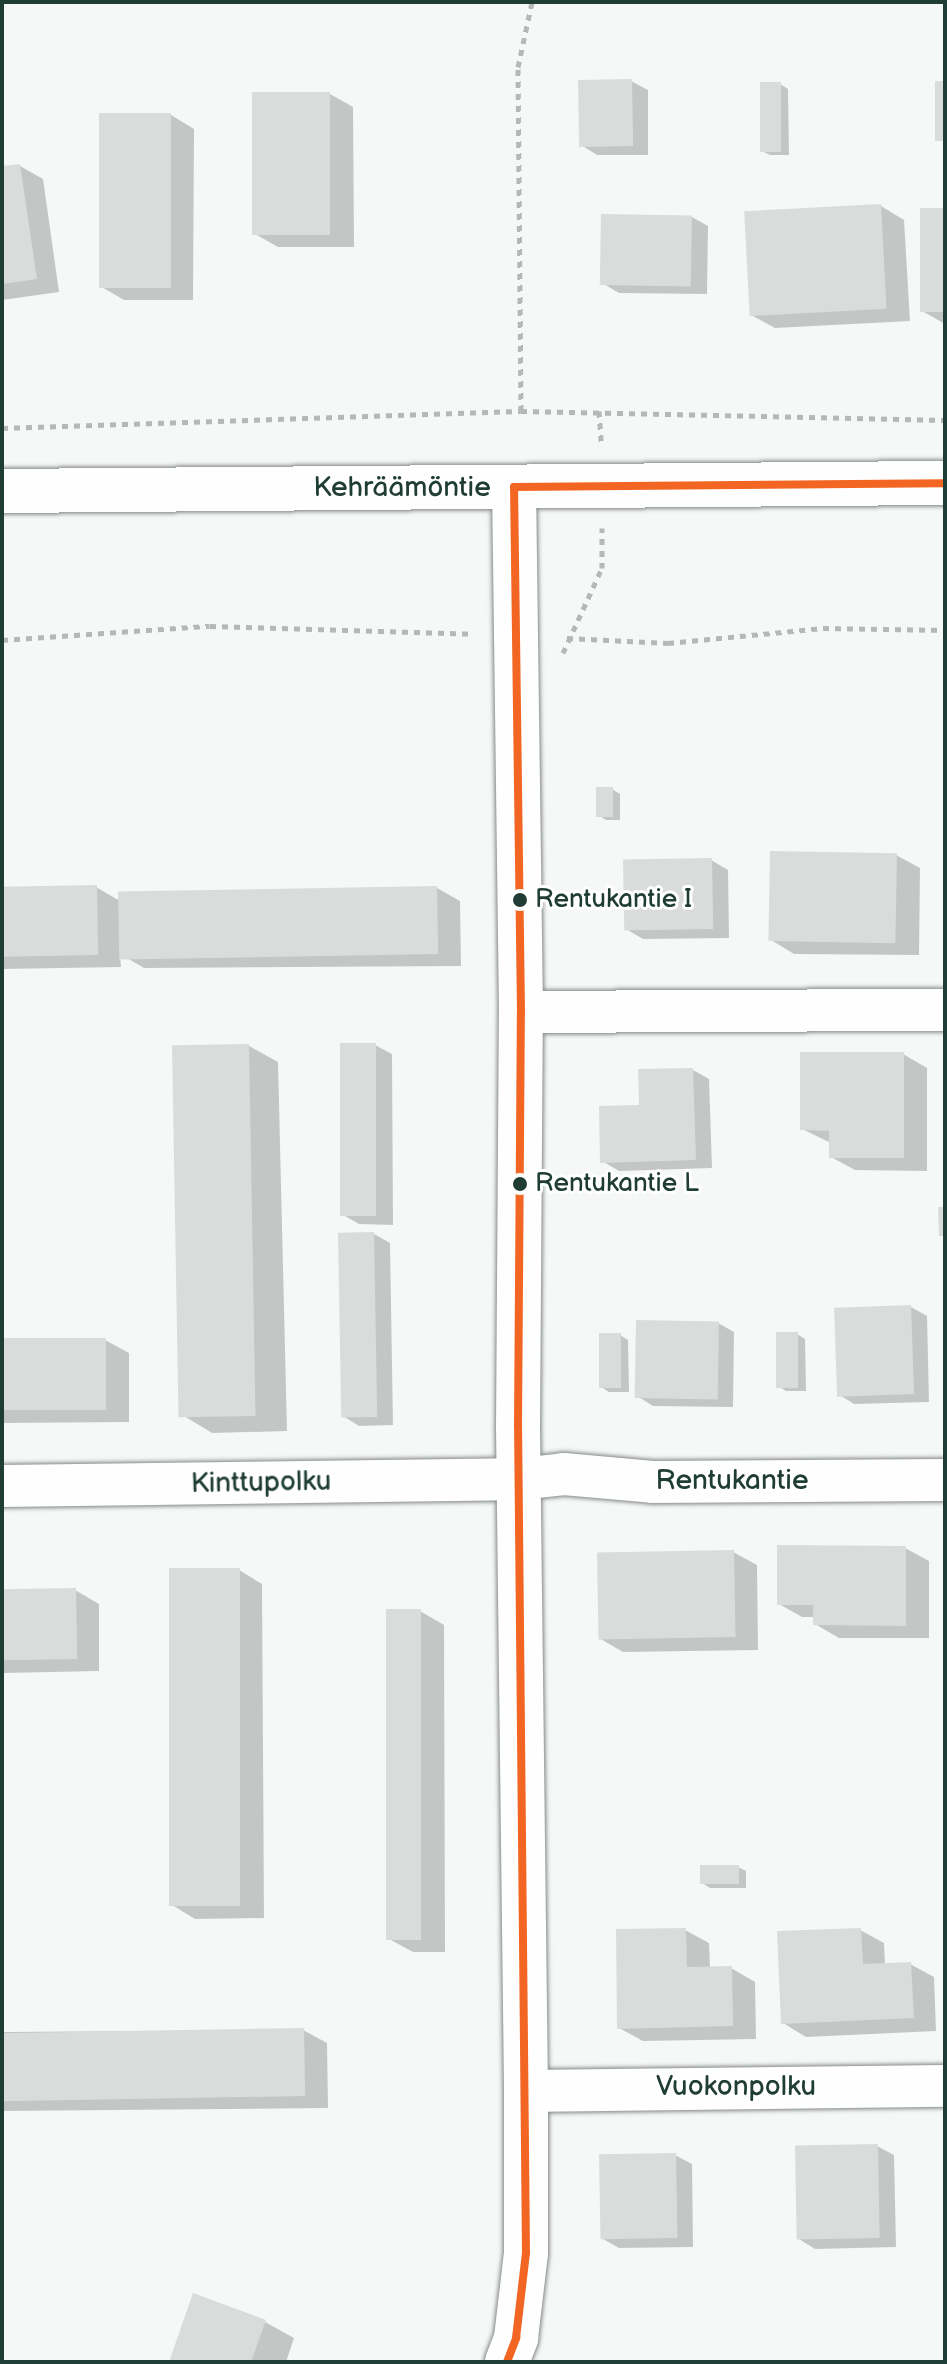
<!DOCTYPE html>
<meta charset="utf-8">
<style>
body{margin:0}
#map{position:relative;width:947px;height:2364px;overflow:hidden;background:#f6f7f7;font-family:"Balsamiq Sans",sans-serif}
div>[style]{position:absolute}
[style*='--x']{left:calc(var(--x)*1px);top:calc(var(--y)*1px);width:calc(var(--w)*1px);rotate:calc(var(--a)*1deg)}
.shadow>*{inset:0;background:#0003}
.building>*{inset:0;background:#dadcdc;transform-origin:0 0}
.path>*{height:5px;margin-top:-2.5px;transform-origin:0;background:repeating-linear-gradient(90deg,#b5b8b7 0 6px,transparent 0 12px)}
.roads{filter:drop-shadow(0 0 2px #858b8a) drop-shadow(0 0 2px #858b8a)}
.street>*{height:42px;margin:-21px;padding:0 21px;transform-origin:21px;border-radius:21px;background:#fefefe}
.secondary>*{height:44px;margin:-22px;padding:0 22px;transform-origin:22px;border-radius:22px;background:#fefefe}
.bus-1>*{height:8px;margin:-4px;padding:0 4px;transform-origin:4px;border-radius:4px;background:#f26522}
.dots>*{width:22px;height:22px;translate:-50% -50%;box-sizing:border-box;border:4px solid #fff;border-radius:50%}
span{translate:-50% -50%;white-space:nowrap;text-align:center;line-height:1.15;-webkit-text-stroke:6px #fff;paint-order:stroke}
.bus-label{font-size:26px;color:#1f3d34}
.left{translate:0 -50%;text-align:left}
.street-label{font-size:28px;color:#1f3d34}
.frame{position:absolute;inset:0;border:4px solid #1f3d34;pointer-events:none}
</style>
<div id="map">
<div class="shadow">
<div style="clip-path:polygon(631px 81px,648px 90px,648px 155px,597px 155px,581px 145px)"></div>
<div style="clip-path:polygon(780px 84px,788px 89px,789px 155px,770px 155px,762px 151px)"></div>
<div style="clip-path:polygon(330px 94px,353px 107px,354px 247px,278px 247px,255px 234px)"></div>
<div style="clip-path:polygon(171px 115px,194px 129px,193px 300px,124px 300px,100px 286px)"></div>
<div style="clip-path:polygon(20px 166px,43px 179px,59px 292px,2px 300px,2px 168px)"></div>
<div style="clip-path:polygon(881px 206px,904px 220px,910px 321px,775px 328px,751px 315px)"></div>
<div style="clip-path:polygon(945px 210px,945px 324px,922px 311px)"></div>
<div style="clip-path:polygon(692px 217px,708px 226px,707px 294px,619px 293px,602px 283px)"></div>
<div style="clip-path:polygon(612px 789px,620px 794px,620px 820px,606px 820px,598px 815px)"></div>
<div style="clip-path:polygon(896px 855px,920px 868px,919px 955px,794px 954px,771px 940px)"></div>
<div style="clip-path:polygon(711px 860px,728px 870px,729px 938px,643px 939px,626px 929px)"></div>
<div style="clip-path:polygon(96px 887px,120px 901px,437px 888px,460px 901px,461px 966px,144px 968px,120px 954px,121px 967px,2px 969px,2px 888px)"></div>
<div style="clip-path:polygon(375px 1045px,392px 1054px,393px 1225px,359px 1224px,343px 1215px)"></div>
<div style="clip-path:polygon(249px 1046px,278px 1062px,287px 1431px,212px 1433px,184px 1416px)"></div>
<div style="clip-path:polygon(903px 1054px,927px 1068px,927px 1171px,855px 1170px,831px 1157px,831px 1143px,802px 1129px)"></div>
<div style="clip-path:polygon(693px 1070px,709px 1079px,712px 1168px,619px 1171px,602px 1161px,641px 1107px)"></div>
<div style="clip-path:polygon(374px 1234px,390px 1243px,393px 1425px,359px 1426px,343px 1416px)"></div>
<div style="clip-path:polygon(911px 1307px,927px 1316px,929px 1402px,854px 1404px,838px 1394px)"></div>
<div style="clip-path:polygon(718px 1323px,734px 1332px,733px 1407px,653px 1406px,637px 1396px)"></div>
<div style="clip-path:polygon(797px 1334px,805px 1339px,806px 1391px,786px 1391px,778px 1386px)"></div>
<div style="clip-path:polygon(620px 1335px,628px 1340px,629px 1392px,609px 1392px,601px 1387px)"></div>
<div style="clip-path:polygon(2px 1340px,105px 1340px,129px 1353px,129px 1422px,2px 1423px)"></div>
<div style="clip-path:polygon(905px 1548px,929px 1561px,929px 1638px,839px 1638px,815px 1624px,815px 1617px,802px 1617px,779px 1604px)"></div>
<div style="clip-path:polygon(733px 1552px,757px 1565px,758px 1650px,623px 1652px,599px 1638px)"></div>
<div style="clip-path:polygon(239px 1570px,262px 1584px,264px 1918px,195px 1919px,172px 1905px)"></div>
<div style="clip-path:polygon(75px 1590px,99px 1604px,99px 1671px,2px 1673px,2px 1591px)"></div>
<div style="clip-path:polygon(420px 1611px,444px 1625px,445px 1952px,413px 1952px,389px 1939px)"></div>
<div style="clip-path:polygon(738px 1867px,746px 1871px,746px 1888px,710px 1888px,702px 1883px)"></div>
<div style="clip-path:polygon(685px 1930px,709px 1943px,710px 1968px,731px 1968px,755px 1982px,756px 2039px,643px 2041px,619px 2028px)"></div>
<div style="clip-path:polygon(860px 1930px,884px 1943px,885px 1965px,910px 1964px,934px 1977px,936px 2031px,806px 2037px,783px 2023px)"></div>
<div style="clip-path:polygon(303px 2030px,327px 2043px,328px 2108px,2px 2111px,2px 2032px)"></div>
<div style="clip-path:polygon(877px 2146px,894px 2155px,896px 2247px,815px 2249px,799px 2239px)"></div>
<div style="clip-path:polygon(675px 2155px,692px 2164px,693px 2247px,619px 2248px,603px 2239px)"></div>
<div style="clip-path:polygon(265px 2322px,294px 2338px,286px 2362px,171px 2362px)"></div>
</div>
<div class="building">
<div style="left:632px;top:79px;width:67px;height:54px;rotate:89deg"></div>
<div style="left:935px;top:81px;width:10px;height:60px"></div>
<div style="left:760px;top:82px;width:21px;height:70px"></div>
<div style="left:252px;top:92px;width:78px;height:143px"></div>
<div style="left:99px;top:113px;width:72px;height:175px"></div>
<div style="clip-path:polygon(20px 164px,37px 279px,2px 284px,2px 166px)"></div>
<div style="left:881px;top:204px;width:105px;height:137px;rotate:87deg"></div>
<div style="left:920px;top:208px;width:25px;height:104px"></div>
<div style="left:601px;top:214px;width:91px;height:71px;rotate:1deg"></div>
<div style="left:596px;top:787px;width:17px;height:30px"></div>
<div style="left:770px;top:851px;width:127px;height:90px;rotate:1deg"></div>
<div style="left:712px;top:858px;width:71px;height:89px;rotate:89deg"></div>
<div style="left:97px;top:885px;width:70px;height:95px;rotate:89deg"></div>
<div style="left:437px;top:886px;width:68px;height:319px;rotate:89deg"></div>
<div style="left:340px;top:1043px;width:36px;height:173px"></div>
<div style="left:249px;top:1044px;width:372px;height:77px;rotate:89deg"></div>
<div style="clip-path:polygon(800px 1052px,904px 1052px,904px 1158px,829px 1158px,829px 1131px,800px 1130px)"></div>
<div style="clip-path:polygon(693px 1068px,696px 1160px,600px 1163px,599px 1106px,639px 1105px,638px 1069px)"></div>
<div style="clip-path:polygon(938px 1207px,945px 1207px,945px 1236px,939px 1236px)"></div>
<div style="left:374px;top:1232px;width:185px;height:36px;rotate:89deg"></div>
<div style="left:911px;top:1305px;width:89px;height:77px;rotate:88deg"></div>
<div style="left:636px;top:1320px;width:83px;height:78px;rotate:1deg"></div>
<div style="left:776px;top:1332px;width:22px;height:56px"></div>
<div style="left:621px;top:1333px;width:55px;height:22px;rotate:90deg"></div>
<div style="left:2px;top:1338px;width:104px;height:72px"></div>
<div style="clip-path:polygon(777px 1545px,906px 1546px,906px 1626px,813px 1625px,813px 1605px,777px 1605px)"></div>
<div style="left:734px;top:1550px;width:87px;height:137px;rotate:89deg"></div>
<div style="left:240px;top:1568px;width:338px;height:71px;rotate:90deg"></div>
<div style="left:76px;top:1588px;width:71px;height:74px;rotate:89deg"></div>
<div style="left:386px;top:1609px;width:35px;height:331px"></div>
<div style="left:700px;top:1865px;width:39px;height:19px"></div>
<div style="clip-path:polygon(686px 1928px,687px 1967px,732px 1966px,733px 2026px,617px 2029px,616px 1929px)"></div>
<div style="clip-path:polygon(861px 1928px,863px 1964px,911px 1962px,914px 2018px,781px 2024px,777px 1931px)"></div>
<div style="left:304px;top:2028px;width:68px;height:302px;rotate:89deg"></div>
<div style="left:878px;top:2144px;width:94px;height:83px;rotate:89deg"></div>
<div style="left:676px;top:2153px;width:85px;height:77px;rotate:89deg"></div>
<div style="clip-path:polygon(193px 2293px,266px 2320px,251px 2362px,169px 2362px)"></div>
</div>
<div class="path">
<div style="--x:521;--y:411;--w:344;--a:-90.5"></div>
<div style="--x:518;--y:67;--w:66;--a:-77.8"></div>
<div style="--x:599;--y:411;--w:31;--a:86"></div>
<div style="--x:2;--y:428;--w:519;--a:-1.88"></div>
<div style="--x:521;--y:411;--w:424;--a:1.2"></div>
<div style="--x:567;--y:638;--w:101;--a:2.8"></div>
<div style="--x:668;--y:643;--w:156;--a:-5.5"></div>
<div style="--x:823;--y:628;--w:122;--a:0.9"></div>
<div style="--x:2;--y:640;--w:208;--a:-3.9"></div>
<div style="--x:210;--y:626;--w:263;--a:1.7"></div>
<div style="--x:563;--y:653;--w:94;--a:-65.4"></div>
<div style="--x:602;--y:568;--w:40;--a:-90"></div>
</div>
<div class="roads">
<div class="street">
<div style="--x:521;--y:1012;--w:424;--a:-0.3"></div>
<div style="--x:2;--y:1486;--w:518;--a:-0.77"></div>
<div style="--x:520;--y:1479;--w:44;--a:-6.5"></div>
<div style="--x:564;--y:1474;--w:89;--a:5.1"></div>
<div style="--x:653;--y:1482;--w:292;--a:-0.4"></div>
<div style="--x:526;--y:2091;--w:419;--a:-0.7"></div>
</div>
<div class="secondary">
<div style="--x:2;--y:491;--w:943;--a:-0.49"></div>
<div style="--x:507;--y:2362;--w:26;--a:-69"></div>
<div style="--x:516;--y:2338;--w:86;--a:-83.3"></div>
<div style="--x:526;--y:2253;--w:162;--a:-90"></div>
<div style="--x:526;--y:2091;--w:665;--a:-90.69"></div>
<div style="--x:518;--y:1426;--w:414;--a:-89.6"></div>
<div style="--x:521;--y:1012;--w:525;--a:-90.76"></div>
</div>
</div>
<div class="bus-1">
<div style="--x:514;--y:487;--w:431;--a:-0.5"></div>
<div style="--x:507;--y:2362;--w:26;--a:-69"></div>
<div style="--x:516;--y:2338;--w:86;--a:-83.3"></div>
<div style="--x:526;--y:2253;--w:827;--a:-90.55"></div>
<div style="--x:518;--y:1426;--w:414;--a:-89.6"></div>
<div style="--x:521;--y:1012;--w:525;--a:-90.76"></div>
</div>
<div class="dots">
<div style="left:520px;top:900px;background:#1f3d34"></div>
<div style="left:520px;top:1184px;background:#1f3d34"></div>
</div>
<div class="bus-label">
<span class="left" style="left:535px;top:900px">Rentukantie I</span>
<span class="left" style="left:535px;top:1184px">Rentukantie L</span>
</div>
<div class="street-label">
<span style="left:402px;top:488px">Kehräämöntie</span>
<span style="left:732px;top:1481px">Rentukantie</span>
<span style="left:261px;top:1483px;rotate:-1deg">Kinttupolku</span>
<span style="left:736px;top:2087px">Vuokonpolku</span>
</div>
<div class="frame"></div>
</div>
